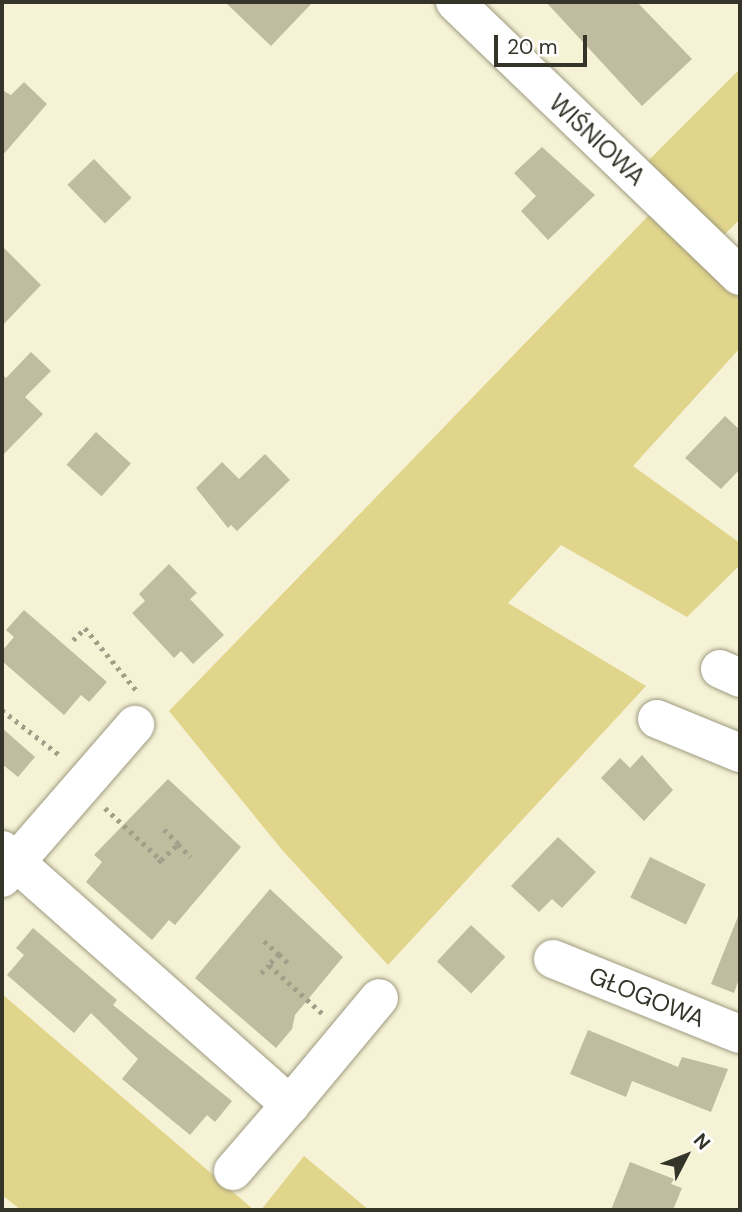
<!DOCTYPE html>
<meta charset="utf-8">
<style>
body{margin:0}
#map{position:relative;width:742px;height:1212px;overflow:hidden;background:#f5f2d5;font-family:"DM Sans",sans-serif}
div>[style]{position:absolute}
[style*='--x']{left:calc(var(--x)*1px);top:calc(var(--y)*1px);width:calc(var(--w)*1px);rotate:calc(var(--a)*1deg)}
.green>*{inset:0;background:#e1d58b}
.building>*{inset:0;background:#bfbca0;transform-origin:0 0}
.path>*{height:4.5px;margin-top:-2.25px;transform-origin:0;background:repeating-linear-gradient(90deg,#a19e89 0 3.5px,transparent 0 8.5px)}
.roads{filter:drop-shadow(0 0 2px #9e9a80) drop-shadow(0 0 2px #9e9a80)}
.minor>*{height:38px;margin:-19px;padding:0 19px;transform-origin:19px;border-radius:19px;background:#fff}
span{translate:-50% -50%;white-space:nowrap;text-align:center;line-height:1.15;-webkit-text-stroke:5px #fff;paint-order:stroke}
.street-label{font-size:24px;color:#353429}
.frame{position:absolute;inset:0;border:4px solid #353429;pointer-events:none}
.north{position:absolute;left:651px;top:1121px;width:70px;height:70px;-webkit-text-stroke:5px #fff;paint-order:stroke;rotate:48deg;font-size:19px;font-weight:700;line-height:28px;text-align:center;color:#353429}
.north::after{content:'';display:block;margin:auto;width:24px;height:32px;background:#353429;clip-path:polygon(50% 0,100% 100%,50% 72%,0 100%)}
.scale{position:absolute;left:494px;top:35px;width:93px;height:32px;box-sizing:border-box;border:4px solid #353429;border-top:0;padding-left:9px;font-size:21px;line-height:24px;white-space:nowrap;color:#353429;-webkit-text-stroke:5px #fff;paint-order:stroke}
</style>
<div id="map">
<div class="green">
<div style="clip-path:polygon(740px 69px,740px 219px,723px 236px,647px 162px)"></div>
<div style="clip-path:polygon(654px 210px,740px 289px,740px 348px,633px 466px,740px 543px,740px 565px,687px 617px,561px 545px,508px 603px,646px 686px,388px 965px,283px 851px,169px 711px)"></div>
<div style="clip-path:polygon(2px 994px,254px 1210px,21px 1210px,2px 1195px)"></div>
<div style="clip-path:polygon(304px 1156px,369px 1210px,261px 1210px)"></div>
</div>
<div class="building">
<div style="clip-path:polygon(225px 2px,313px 2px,271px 46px)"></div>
<div style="clip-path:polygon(546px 2px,637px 2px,692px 59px,642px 106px)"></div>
<div style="clip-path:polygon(24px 82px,47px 104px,2px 156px,2px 90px,11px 95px)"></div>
<div style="clip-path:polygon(542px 147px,595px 195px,548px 240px,521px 211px,536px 196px,514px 173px)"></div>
<div style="left:94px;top:159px;width:54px;height:37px;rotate:46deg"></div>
<div style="clip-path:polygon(2px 246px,41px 285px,2px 326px)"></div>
<div style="clip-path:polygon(31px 352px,51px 371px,25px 397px,43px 414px,2px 456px,2px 374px,6px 378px)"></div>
<div style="clip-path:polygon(725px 416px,740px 430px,740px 469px,721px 489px,685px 458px)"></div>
<div style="left:96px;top:432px;width:47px;height:44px;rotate:42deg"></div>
<div style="clip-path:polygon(265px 454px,290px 480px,237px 531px,231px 525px,228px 528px,196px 488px,222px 462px,239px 479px)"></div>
<div style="clip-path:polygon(169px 564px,197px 593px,190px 599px,224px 635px,193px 664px,181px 651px,174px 658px,132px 613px,145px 601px,139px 594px)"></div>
<div style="clip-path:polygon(24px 610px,107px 682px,89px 702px,81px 695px,64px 715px,2px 661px,2px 651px,14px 637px,6px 630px)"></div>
<div style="clip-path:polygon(2px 728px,35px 757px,18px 777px,2px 764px)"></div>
<div style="clip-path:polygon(642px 755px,673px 790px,644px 821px,601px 778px,620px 758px,630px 768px)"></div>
<div style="clip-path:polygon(168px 779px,241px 847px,175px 925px,169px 920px,152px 940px,86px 882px,102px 862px,94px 855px)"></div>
<div style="clip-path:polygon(558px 837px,596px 872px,562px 908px,552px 899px,539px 912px,511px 886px)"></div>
<div style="left:650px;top:857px;width:62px;height:45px;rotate:26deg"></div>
<div style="clip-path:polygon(270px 889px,343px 957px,295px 1015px,292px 1029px,276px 1048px,195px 978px)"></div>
<div style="clip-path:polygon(739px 914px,740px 976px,734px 993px,711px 984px)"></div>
<div style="left:471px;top:925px;width:47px;height:50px;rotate:43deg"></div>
<div style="clip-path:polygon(33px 928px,117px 1000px,113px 1005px,232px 1101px,215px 1122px,207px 1115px,190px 1135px,122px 1079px,138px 1059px,91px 1013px,74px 1033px,7px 975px,24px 955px,16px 948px)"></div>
<div style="clip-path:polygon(588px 1030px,678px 1067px,682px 1057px,728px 1069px,711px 1112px,632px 1081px,626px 1097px,570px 1074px)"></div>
<div style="clip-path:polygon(630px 1162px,674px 1179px,671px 1184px,682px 1188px,673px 1210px,611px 1210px)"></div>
</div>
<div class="path">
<div style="--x:73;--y:640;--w:17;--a:-45"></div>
<div style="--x:85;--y:628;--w:82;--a:50.5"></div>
<div style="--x:2;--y:710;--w:76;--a:38.1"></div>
<div style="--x:105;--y:808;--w:76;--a:42.9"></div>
<div style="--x:161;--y:860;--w:5;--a:127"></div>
<div style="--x:178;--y:844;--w:18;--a:45"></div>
<div style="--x:161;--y:860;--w:23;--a:-43"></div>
<div style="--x:178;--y:844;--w:20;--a:-135"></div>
<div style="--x:264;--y:941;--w:20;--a:41"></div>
<div style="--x:279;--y:954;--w:15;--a:132"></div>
<div style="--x:279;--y:954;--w:17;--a:45"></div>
<div style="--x:261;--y:973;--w:11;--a:-45"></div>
<div style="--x:269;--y:965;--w:72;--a:42.2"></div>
</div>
<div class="roads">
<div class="minor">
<div style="--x:455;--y:2;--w:395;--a:43.9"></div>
<div style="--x:720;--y:669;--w:22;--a:24"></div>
<div style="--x:657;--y:719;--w:90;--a:22.3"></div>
<div style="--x:2;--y:850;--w:385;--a:41.5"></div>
<div style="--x:290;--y:1105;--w:139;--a:-50.2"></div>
<div style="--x:2;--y:878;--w:203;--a:-49"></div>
<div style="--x:553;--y:959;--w:201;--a:21.9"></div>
<div style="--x:233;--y:1171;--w:87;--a:-49.2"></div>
</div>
</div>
<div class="street-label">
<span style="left:597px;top:140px;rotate:43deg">WIŚNIOWA</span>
<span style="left:647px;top:997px;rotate:22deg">GŁOGOWA</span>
</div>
<div class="frame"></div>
<div class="north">N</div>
<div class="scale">20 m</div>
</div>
